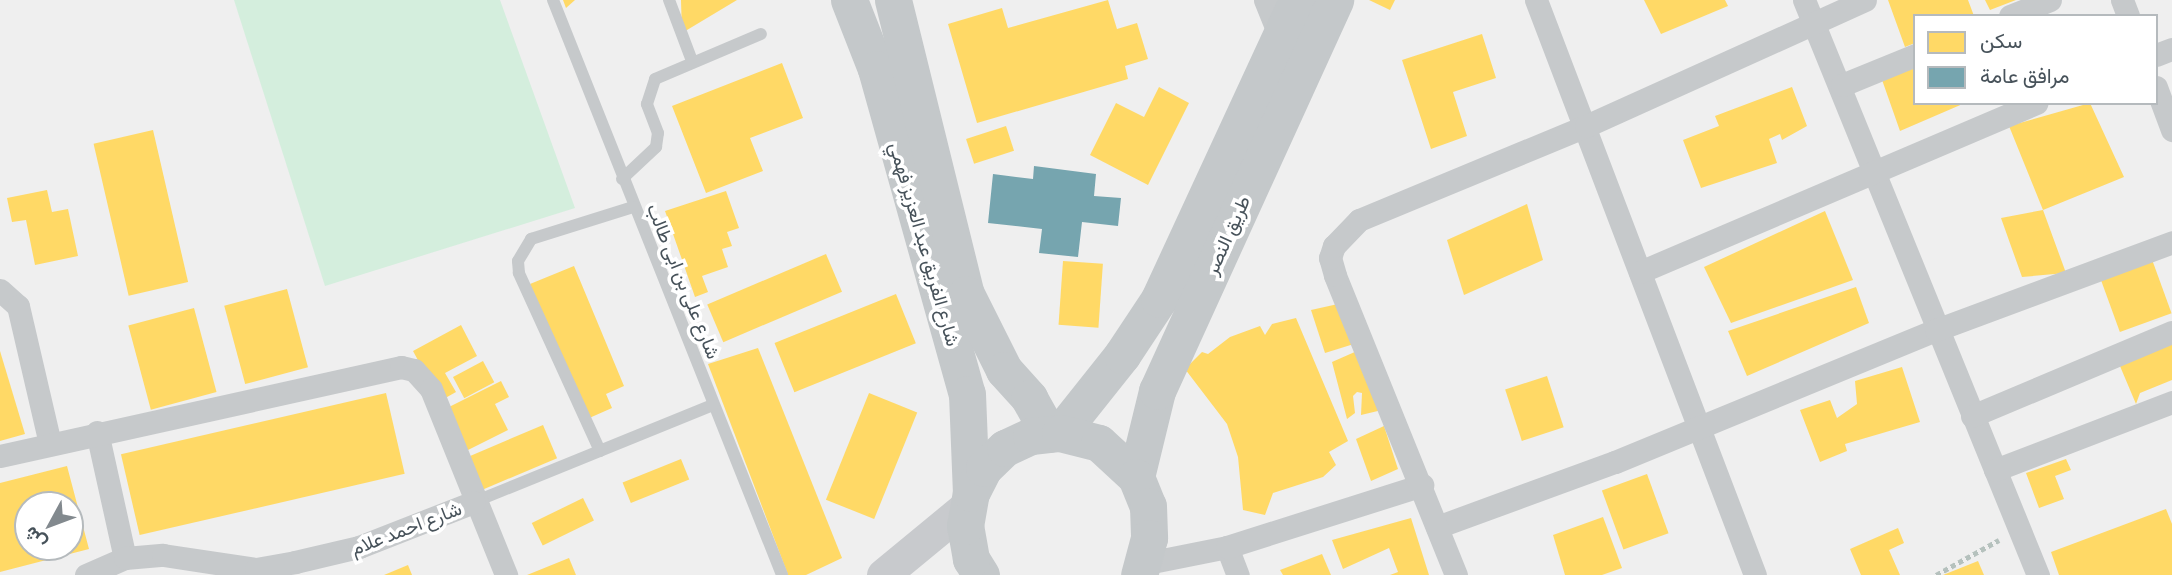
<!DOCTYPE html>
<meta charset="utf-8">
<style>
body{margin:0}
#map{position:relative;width:2172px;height:575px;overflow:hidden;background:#efefef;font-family:Barlow,Vazirmatn,sans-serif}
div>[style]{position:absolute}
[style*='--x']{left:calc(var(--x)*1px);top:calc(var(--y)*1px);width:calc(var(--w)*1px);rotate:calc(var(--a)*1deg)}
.green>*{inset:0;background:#d4eedd}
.homes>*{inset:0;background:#ffd966;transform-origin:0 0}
.public>*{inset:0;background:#76a5af}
.path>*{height:4.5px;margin-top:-2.25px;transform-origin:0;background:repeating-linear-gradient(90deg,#b5c1bd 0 5px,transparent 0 8.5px)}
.lane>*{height:12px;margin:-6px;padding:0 6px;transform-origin:6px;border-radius:6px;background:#c6c9cb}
.street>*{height:23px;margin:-11.5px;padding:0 11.5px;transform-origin:11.5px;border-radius:11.5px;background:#c6c9cb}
.secondary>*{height:33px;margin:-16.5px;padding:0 16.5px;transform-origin:16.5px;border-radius:16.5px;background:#c8cacd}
.primary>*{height:37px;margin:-18.5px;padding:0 18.5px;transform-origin:18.5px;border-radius:18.5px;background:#c4c8ca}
span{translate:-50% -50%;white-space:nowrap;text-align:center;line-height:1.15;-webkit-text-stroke:7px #fff;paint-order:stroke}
.street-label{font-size:19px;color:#47525a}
.legend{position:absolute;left:1913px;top:14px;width:245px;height:91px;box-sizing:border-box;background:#fff;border:2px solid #b5babd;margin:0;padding:9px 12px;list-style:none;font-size:21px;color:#47525a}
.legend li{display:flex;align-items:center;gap:14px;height:35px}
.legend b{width:35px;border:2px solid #b5babd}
.north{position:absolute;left:14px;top:491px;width:70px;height:70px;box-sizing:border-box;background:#fff;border:2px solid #b5babd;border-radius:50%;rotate:229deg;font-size:19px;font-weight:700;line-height:28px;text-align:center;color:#47525a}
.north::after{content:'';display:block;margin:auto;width:24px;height:32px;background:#82898e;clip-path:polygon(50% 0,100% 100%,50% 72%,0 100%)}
</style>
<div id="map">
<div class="green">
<div style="clip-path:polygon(234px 0,500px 0,575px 208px,325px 286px)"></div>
</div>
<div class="homes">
<div style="clip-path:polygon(563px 0,575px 0,566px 8px)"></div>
<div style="clip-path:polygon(681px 0,737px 0,682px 33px)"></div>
<div style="clip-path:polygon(1108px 0,1117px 29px,1137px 23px,1148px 59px,1125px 66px,1128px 79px,977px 123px,948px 24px,1002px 8px,1008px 28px)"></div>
<div style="clip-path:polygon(1369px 0,1395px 0,1390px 10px)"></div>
<div style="clip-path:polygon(1644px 0,1725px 0,1728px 6px,1661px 34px)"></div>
<div style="clip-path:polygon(1888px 0,1968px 0,1974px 16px,1915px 16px,1915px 43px,1905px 47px)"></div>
<div style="clip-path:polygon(1985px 0,2016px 0,1990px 10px)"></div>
<div style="clip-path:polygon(1482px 34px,1496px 78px,1453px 92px,1467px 136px,1431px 149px,1402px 60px)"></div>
<div style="clip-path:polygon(1915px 60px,1915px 103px,1965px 103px,1900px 131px,1881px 77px)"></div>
<div style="clip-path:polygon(782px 63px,803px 118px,750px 138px,763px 171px,706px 193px,672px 106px)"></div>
<div style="clip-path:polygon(1159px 87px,1189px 103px,1148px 185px,1090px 155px,1116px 103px,1144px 117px)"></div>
<div style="clip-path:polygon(1792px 87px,1807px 126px,1782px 140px,1780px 134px,1769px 139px,1777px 163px,1701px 188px,1683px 140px,1719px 126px,1715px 116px)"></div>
<div style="clip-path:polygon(2090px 103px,2124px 177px,2043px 210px,2066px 273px,2022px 277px,2001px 218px,2043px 210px,2009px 126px)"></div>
<div style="left:1006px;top:126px;width:26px;height:42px;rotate:72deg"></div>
<div style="left:153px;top:130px;width:156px;height:61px;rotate:77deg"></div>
<div style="clip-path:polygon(47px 190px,52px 212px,68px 209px,78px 256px,35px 265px,26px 220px,12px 222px,7px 198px)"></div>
<div style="clip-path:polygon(726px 191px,739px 228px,727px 232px,732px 246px,722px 249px,728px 267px,702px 276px,708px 292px,695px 297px,665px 211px)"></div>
<div style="clip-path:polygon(1527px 204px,1543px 260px,1464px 295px,1447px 240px)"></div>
<div style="clip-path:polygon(1825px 211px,1853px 280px,1731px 323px,1704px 267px)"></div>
<div style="left:826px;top:254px;width:41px;height:129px;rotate:67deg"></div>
<div style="left:2150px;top:254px;width:63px;height:55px;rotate:70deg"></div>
<div style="left:1063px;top:261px;width:40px;height:64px;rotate:4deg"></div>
<div style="clip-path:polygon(574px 266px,624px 386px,606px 394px,612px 408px,587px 419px,530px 284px)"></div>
<div style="clip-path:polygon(1856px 287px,1869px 323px,1747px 376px,1728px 331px)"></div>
<div style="left:287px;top:289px;width:81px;height:65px;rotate:75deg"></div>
<div style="left:896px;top:294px;width:53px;height:131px;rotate:68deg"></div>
<div style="clip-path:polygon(1338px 304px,1357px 343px,1325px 353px,1311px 310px)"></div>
<div style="left:194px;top:308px;width:87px;height:68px;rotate:75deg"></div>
<div style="clip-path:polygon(1296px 318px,1348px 441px,1329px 452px,1336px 465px,1323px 477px,1273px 493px,1265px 515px,1243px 510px,1238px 457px,1227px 424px,1185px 369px,1202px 352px,1208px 354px,1230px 337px,1260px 326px,1265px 335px,1272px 324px)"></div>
<div style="clip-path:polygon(461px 325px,477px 356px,445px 373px,456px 392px,440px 401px,413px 351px)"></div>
<div style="clip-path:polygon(2172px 339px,2172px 380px,2140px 393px,2136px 404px,2117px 359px)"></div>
<div style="clip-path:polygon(758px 348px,842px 558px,806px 575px,788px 575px,708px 364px)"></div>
<div style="clip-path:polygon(0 351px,25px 434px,0 441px)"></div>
<div style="clip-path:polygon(1357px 351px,1382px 410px,1361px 415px,1362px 393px,1357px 392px,1353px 396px,1355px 413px,1347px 419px,1332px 362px)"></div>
<div style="left:483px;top:361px;width:24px;height:34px;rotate:62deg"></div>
<div style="clip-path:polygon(1902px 367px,1920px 422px,1845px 444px,1847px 451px,1820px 462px,1800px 410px,1830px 400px,1837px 418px,1857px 404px,1855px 381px)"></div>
<div style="left:1547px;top:376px;width:54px;height:44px;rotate:72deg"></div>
<div style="clip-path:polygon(501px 381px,509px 397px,495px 404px,508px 430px,464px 452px,443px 410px)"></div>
<div style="left:386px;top:393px;width:83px;height:272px;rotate:77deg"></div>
<div style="left:869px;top:393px;width:52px;height:115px;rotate:22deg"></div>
<div style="left:543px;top:425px;width:36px;height:83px;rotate:67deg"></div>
<div style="clip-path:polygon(1384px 426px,1398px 469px,1371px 481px,1356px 439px)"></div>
<div style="left:681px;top:459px;width:22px;height:63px;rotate:68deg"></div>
<div style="clip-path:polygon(2066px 459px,2071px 470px,2055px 476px,2064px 499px,2039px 508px,2026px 473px)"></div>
<div style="clip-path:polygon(evenodd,67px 466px,89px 549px,0 572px,0 483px,67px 466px,28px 505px,70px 505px,70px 547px,28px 547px,28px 505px)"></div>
<div style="left:1647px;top:474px;width:63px;height:48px;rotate:70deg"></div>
<div style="left:583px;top:498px;width:25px;height:57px;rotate:64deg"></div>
<div style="clip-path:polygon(2166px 509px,2172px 524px,2172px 575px,2059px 575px,2051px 552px)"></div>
<div style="clip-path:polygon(1603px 517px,1622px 568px,1602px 575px,1565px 575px,1553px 535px)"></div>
<div style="clip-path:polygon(1411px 518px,1429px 575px,1390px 575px,1398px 572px,1389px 548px,1343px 569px,1332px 540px)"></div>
<div style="clip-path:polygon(1898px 528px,1904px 543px,1889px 550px,1900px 575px,1861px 575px,1850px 549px)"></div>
<div style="clip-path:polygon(1322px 554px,1331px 575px,1283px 575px,1280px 570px)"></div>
<div style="clip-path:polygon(569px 558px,576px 575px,527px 575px)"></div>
<div style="clip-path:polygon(1978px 561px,1984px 575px,1943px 575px)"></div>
<div style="clip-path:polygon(408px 565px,412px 575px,384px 575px)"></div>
</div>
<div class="public">
<div style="clip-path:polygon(1034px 166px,1096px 174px,1094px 196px,1121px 198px,1118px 226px,1082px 222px,1078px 257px,1039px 253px,1042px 229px,988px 223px,993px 174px,1033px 179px)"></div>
</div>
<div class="path">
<div style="--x:1936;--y:575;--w:72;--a:-29.1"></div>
</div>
<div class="lane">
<div style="--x:553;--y:0;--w:619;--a:68.28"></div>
<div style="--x:669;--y:0;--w:65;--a:69.3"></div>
<div style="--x:622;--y:179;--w:47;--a:-43.3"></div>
<div style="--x:656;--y:147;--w:14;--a:-82"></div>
<div style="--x:658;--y:133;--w:31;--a:-111"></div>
<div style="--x:647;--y:104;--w:26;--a:-72"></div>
<div style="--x:655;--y:79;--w:115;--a:-23"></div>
<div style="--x:600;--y:451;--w:196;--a:-114.5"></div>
<div style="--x:519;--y:273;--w:12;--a:-95"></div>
<div style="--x:518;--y:261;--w:26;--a:-59"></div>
<div style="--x:531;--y:239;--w:107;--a:-17.4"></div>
<div style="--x:474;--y:502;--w:258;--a:-22.1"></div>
</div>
<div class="street">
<div style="--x:1265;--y:0;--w:40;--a:68"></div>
<div style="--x:1536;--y:0;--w:615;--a:69.15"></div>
<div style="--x:1804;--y:0;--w:621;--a:67.86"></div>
<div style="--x:2122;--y:0;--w:17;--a:69"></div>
<div style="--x:2010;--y:16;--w:43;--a:-21.8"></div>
<div style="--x:2156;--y:55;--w:17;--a:-21"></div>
<div style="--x:1842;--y:85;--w:79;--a:-22.3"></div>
<div style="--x:2156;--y:87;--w:46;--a:69.6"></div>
<div style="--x:1640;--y:272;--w:431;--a:-23.1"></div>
<div style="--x:0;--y:290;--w:24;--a:42"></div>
<div style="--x:18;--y:306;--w:142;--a:76.9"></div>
<div style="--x:1972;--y:416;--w:217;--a:-22.8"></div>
<div style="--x:97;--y:432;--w:129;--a:77.5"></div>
<div style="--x:0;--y:456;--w:411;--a:-12.5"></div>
<div style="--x:401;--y:367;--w:13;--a:13"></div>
<div style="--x:414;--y:370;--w:25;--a:48"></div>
<div style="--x:431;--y:389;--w:201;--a:68"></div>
<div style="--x:1995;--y:470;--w:190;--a:-21"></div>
<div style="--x:1437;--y:527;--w:189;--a:-20.1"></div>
<div style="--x:1615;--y:462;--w:347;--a:-22.4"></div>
<div style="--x:1936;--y:330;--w:252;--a:-20.4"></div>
<div style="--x:1227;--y:547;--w:30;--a:69"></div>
<div style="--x:1142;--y:564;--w:87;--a:-11.3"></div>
<div style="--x:1227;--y:547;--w:205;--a:-17.6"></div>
<div style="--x:86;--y:575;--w:43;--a:-23.6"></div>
<div style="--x:125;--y:558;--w:38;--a:-5"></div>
<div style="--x:163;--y:555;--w:94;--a:8.6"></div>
<div style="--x:256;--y:569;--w:40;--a:-10"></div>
<div style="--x:295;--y:562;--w:66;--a:-13.2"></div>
<div style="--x:359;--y:547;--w:123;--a:-21.4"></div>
<div style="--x:1456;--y:575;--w:323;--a:-112"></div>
<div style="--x:1335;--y:275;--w:18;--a:-106"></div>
<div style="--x:1330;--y:258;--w:13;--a:-72"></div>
<div style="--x:1334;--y:246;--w:36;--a:-46"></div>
<div style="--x:1359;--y:220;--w:246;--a:-22.5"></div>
<div style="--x:1586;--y:126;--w:306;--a:-24.3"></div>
</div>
<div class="secondary">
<div style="--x:883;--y:575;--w:112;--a:-39.5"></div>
</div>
<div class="primary">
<div style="--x:849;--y:0;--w:74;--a:68.6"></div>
<div style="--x:876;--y:69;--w:337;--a:74.4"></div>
<div style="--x:967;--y:394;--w:99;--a:87.7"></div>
<div style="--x:893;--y:0;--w:303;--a:76.1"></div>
<div style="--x:966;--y:294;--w:85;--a:63.4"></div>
<div style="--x:1004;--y:370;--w:38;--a:48"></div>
<div style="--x:1029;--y:398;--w:41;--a:60.9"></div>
<div style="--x:1060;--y:433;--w:100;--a:-51.5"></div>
<div style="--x:1122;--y:355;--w:67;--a:-56.5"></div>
<div style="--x:1159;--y:299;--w:329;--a:-65.2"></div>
<div style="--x:1136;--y:477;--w:89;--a:-76.3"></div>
<div style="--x:1157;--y:391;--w:430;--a:-65.5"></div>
<div style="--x:981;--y:575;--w:19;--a:-122"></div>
<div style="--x:971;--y:559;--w:34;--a:-100"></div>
<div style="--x:965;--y:526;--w:34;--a:-80"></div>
<div style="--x:971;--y:493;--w:28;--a:-63"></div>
<div style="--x:984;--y:468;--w:29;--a:-44"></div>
<div style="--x:1005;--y:448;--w:29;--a:-25"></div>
<div style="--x:1031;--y:436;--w:29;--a:-6"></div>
<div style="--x:1060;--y:433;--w:40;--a:14.4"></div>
<div style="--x:1099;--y:443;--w:50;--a:42.6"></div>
<div style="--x:1136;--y:477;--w:31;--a:68"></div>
<div style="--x:1148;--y:506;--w:32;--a:88"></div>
<div style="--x:1149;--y:538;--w:38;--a:105"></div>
</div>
<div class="street-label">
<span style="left:1227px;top:235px;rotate:-66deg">طريق النصر</span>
<span style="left:925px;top:244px;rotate:74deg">شارع الفريق عبد العزيز فهمي</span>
<span style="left:684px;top:281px;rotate:68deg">شارع على بن ابى طالب</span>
<span style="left:406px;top:528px;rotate:-21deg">شارع احمد علام</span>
</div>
<ul class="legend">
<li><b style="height:19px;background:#ffd966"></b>سكن</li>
<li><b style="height:19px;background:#76a5af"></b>مرافق عامة</li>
</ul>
<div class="north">ش</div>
</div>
